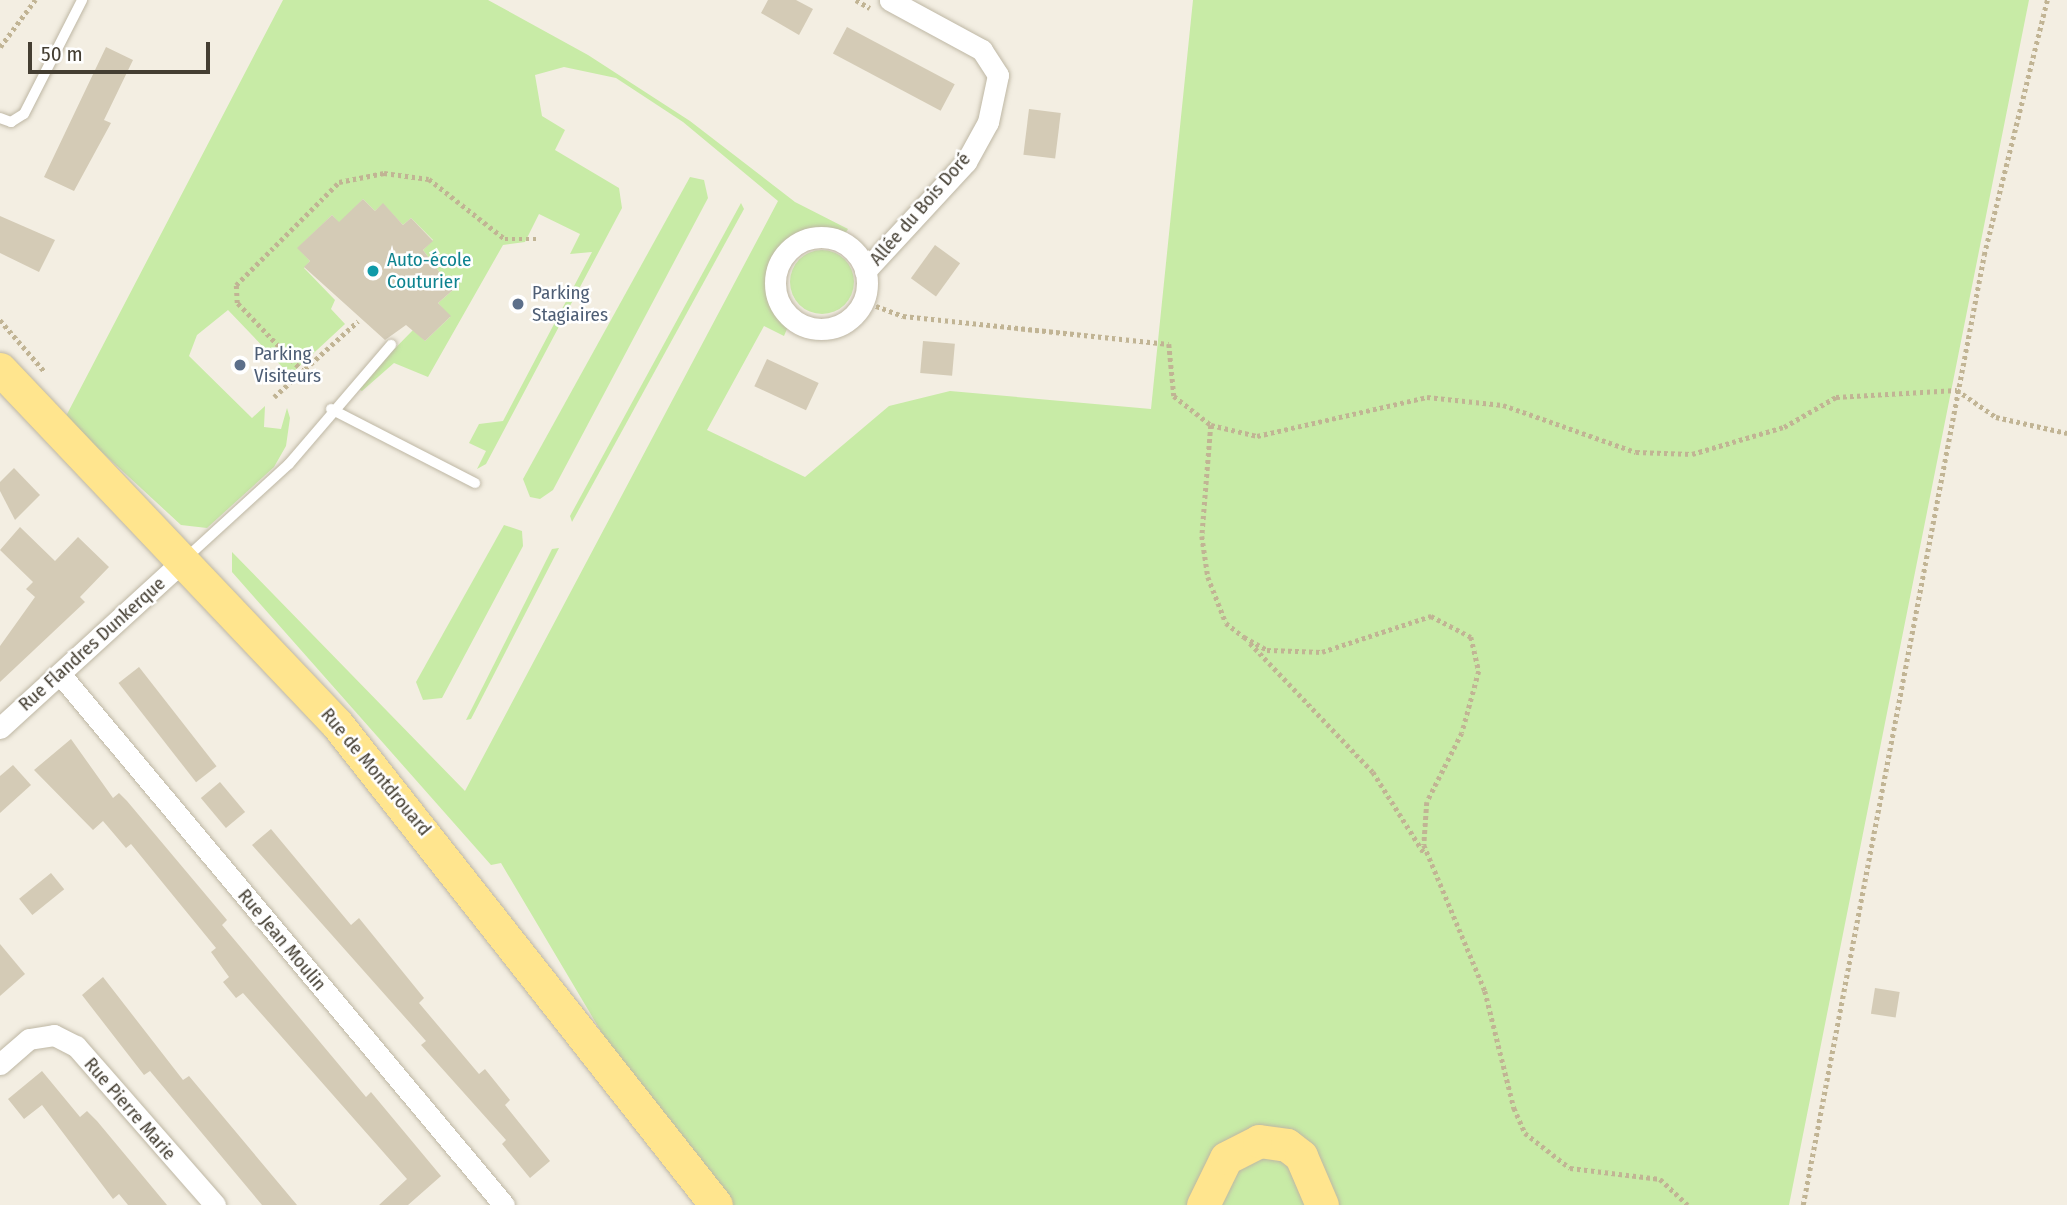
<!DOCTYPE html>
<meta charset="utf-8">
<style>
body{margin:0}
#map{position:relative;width:2067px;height:1205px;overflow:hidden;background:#f3eee2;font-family:"Fira Sans Condensed",sans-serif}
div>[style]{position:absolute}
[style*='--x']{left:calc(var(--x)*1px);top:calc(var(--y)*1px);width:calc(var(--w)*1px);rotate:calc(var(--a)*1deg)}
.green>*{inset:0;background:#c8eba6}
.round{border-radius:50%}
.building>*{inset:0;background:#d4cbb6;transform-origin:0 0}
.path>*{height:4.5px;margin-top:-2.25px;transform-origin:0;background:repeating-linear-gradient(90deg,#c1b494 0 3.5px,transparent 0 7px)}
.roads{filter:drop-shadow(0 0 2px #beb7a4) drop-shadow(0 0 2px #beb7a4)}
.lane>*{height:10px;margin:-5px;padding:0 5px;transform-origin:5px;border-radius:5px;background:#fff}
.street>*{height:21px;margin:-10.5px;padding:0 10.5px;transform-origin:10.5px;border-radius:10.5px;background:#fff}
.street>.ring{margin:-10.5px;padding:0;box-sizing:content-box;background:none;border:21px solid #fff;border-radius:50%}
.primary>*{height:33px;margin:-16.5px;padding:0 16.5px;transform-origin:16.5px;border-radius:16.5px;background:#ffe58e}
.dots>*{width:19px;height:19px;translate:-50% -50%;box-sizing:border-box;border:4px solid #fff;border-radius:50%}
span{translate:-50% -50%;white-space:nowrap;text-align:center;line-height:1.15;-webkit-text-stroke:5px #fff;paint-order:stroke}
.street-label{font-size:19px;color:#443e32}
.culture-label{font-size:19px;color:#0d838f}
.left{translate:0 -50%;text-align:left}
.service-label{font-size:19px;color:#4e5e75}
.scale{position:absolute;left:28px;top:42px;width:182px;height:32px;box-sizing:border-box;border:4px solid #443e32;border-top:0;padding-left:9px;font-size:21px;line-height:24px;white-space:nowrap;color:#443e32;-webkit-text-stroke:5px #fff;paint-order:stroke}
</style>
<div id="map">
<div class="green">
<div style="clip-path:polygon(283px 0,488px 0,588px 55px,690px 121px,795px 202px,848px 229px,845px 234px,803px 232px,778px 249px,766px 280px,768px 295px,772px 309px,789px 324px,784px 336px,764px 326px,707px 430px,805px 477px,889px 406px,950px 391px,1151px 409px,1193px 0,2029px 0,1789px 1205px,704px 1205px,501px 863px,491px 865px,232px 572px,232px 552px,465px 791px,778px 201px,683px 122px,616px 78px,564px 67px,535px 75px,542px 116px,565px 130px,555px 150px,619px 188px,622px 208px,486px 464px,477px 469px,486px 451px,469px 443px,479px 424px,503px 421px,592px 252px,570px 254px,580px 234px,539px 214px,525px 242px,503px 245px,428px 377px,394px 363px,362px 391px,356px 388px,414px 329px,425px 341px,450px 317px,438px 303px,453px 290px,423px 250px,433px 240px,411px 218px,403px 225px,383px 204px,375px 211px,363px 199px,340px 224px,332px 215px,298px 248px,310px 261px,304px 268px,335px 300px,331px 309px,345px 324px,290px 375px,228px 310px,197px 335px,189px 356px,252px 418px,265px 406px,264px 427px,281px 429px,287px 408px,290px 418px,286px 446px,274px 467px,207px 528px,181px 525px,65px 418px)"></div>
<div style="clip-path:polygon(690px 177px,704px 180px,708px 198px,553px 490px,540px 499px,530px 497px,523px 479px)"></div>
<div style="clip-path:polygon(741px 203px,744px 209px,572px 522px,570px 516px)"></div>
<div class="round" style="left:790px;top:250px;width:64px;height:64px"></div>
<div style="clip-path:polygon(504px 525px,522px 531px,523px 546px,442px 698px,423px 700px,416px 682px)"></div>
<div style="clip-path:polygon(559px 548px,471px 719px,466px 720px,552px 549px)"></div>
</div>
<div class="building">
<div style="clip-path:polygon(768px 0,796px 0,813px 9px,799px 35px,761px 13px)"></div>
<div style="left:847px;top:27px;width:122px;height:30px;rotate:28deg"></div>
<div style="clip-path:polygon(106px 47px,133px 60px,104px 120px,111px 123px,74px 191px,44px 177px)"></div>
<div style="left:1029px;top:109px;width:32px;height:46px;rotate:7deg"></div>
<div style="clip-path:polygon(363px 199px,375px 211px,383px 203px,403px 225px,411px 218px,433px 241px,423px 250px,453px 290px,438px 303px,451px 316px,425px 341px,406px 325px,385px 340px,304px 267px,310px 261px,297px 248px,332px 215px,339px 222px)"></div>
<div style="clip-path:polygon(0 216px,55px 240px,39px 272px,0 253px)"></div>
<div style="left:935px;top:245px;width:31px;height:41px;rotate:36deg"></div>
<div style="left:923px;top:341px;width:32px;height:32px;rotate:5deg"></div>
<div style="left:767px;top:359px;width:57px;height:30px;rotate:25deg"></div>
<div style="clip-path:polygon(14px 468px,40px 495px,15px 520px,0 491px,0 482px)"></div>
<div style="clip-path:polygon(20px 527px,55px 561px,78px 537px,109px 567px,80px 597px,85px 602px,0 682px,0 646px,35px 597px,26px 589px,33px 582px,0 550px)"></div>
<div style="left:139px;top:667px;width:126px;height:26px;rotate:52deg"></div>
<div style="clip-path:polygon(71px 739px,113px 798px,119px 793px,127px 801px,227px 920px,222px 925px,366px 1097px,371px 1092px,441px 1176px,408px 1205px,379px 1205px,407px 1179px,243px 993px,236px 998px,223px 982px,229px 977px,211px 952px,216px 948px,131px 844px,126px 848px,103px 821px,93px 830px,34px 770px)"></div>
<div style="clip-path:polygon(13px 765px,31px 785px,0 813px,0 776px)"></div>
<div style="left:220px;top:782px;width:39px;height:25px;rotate:50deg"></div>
<div style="clip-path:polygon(271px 829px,351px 925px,359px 918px,424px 998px,419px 1003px,479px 1074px,485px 1069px,510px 1100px,505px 1105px,550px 1161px,530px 1178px,502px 1144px,506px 1140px,421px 1045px,426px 1041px,252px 845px)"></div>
<div style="left:51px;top:873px;width:21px;height:41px;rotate:51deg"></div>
<div style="clip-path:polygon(0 944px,25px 974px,0 996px)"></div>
<div style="clip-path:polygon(103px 977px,183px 1080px,189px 1076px,297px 1205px,262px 1205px,150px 1071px,144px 1075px,82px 995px)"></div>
<div style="left:1875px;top:988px;width:25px;height:26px;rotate:9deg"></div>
<div style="clip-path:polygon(42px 1071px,80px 1117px,87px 1111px,97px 1121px,167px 1205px,128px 1205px,119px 1194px,113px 1199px,42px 1105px,24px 1119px,8px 1099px)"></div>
</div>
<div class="path">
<div style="--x:856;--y:0;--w:16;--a:30"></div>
<div style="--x:0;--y:47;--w:59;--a:-53.3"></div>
<div style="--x:863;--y:301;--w:43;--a:20.6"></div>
<div style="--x:903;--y:316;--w:267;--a:6"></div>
<div style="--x:1169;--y:344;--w:52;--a:84.5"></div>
<div style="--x:1174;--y:396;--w:47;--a:38.1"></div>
<div style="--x:1211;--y:425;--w:47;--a:13.4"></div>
<div style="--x:1257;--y:436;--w:174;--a:-12.9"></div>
<div style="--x:1427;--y:397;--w:76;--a:6"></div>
<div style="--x:1503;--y:405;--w:141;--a:19.5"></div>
<div style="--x:1636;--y:452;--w:56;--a:2"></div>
<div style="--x:1692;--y:454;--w:96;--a:-16.4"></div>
<div style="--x:1784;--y:427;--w:60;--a:-30"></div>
<div style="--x:1836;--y:397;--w:121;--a:-3.3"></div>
<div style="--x:1957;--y:390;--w:47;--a:34.7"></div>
<div style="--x:1996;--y:417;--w:73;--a:12.7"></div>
<div style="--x:0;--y:320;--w:69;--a:49.1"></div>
<div style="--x:303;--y:372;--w:95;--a:-133.7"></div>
<div style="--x:237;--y:303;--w:18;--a:-93"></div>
<div style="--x:236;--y:285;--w:146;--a:-45"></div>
<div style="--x:339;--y:182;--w:46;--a:-11.3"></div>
<div style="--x:384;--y:173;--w:45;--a:7.6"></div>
<div style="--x:429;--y:179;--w:97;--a:38.3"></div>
<div style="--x:505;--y:239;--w:32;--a:0"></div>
<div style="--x:274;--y:397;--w:113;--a:-42.1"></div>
<div style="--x:1211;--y:425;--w:111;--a:94.6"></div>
<div style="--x:1202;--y:536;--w:41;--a:81.7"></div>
<div style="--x:1208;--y:577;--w:49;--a:68.6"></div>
<div style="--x:1226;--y:623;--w:23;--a:38"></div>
<div style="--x:1244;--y:637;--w:26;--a:29"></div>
<div style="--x:1267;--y:650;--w:55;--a:2.1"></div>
<div style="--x:1322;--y:652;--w:115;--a:-18.3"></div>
<div style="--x:1431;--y:616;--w:45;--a:27.7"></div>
<div style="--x:1471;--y:637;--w:35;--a:77"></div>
<div style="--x:1479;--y:671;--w:64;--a:105.3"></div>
<div style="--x:1462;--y:733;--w:77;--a:116.9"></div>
<div style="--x:1427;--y:802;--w:43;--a:94"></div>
<div style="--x:1424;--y:845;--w:158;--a:67.3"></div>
<div style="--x:1485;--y:991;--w:121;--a:76.1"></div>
<div style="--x:1514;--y:1108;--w:27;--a:66"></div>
<div style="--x:1525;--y:1133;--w:57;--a:37.9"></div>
<div style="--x:1570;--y:1168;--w:91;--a:7"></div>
<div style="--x:1660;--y:1179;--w:38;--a:43"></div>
<div style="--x:1250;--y:643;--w:178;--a:46.4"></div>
<div style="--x:1373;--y:772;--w:96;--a:57.8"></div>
<div style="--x:1803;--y:1205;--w:967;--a:-79.21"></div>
<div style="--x:1984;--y:255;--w:263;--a:-76.1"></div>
</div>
<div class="roads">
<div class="lane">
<div style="--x:0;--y:118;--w:12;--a:20"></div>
<div style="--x:11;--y:122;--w:15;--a:-32"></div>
<div style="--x:24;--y:114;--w:128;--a:-63"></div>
<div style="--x:331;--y:409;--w:162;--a:27.2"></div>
<div style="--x:186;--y:558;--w:139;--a:-42.4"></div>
<div style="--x:289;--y:464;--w:157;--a:-49.4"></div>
</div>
<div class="street">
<div class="ring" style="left:775px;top:237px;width:71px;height:71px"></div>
<div style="--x:865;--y:271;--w:149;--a:-47.2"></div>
<div style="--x:966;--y:162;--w:46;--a:-61.2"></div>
<div style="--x:988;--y:122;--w:48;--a:-78"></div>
<div style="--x:998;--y:75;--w:30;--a:-123"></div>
<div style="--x:982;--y:50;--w:105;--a:-151.5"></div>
<div style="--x:60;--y:674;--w:692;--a:50.1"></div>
<div style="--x:0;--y:728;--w:249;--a:-42.4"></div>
<div style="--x:0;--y:1064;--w:38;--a:-41"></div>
<div style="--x:29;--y:1039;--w:25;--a:-9"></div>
<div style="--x:54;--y:1035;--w:25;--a:27"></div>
<div style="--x:76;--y:1046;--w:211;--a:48.8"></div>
</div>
<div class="primary">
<div style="--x:0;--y:369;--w:489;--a:46.5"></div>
<div style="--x:337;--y:724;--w:612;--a:51.76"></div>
<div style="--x:1203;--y:1205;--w:52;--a:-63.9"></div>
<div style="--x:1226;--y:1158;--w:37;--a:-27"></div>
<div style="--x:1259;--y:1141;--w:28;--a:8"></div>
<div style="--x:1287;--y:1145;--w:18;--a:38"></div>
<div style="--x:1301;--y:1156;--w:53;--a:66.8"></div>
</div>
</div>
<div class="dots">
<div style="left:373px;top:271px;background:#0f9aa8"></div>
<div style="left:518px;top:304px;background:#5c6f8a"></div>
<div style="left:240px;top:365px;background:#5c6f8a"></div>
</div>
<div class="street-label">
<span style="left:920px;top:209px;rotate:-49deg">Allée du Bois Doré</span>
<span style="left:92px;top:644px;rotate:-42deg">Rue Flandres Dunkerque</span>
<span style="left:376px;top:772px;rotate:50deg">Rue de Montdrouard</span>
<span style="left:282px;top:940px;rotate:50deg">Rue Jean Moulin</span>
<span style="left:130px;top:1109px;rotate:49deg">Rue Pierre Marie</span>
</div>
<div class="culture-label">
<span class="left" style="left:387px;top:271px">Auto-école<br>Couturier</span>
</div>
<div class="service-label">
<span class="left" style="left:532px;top:304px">Parking<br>Stagiaires</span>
<span class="left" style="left:254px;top:365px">Parking<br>Visiteurs</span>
</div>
<div class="scale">50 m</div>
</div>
